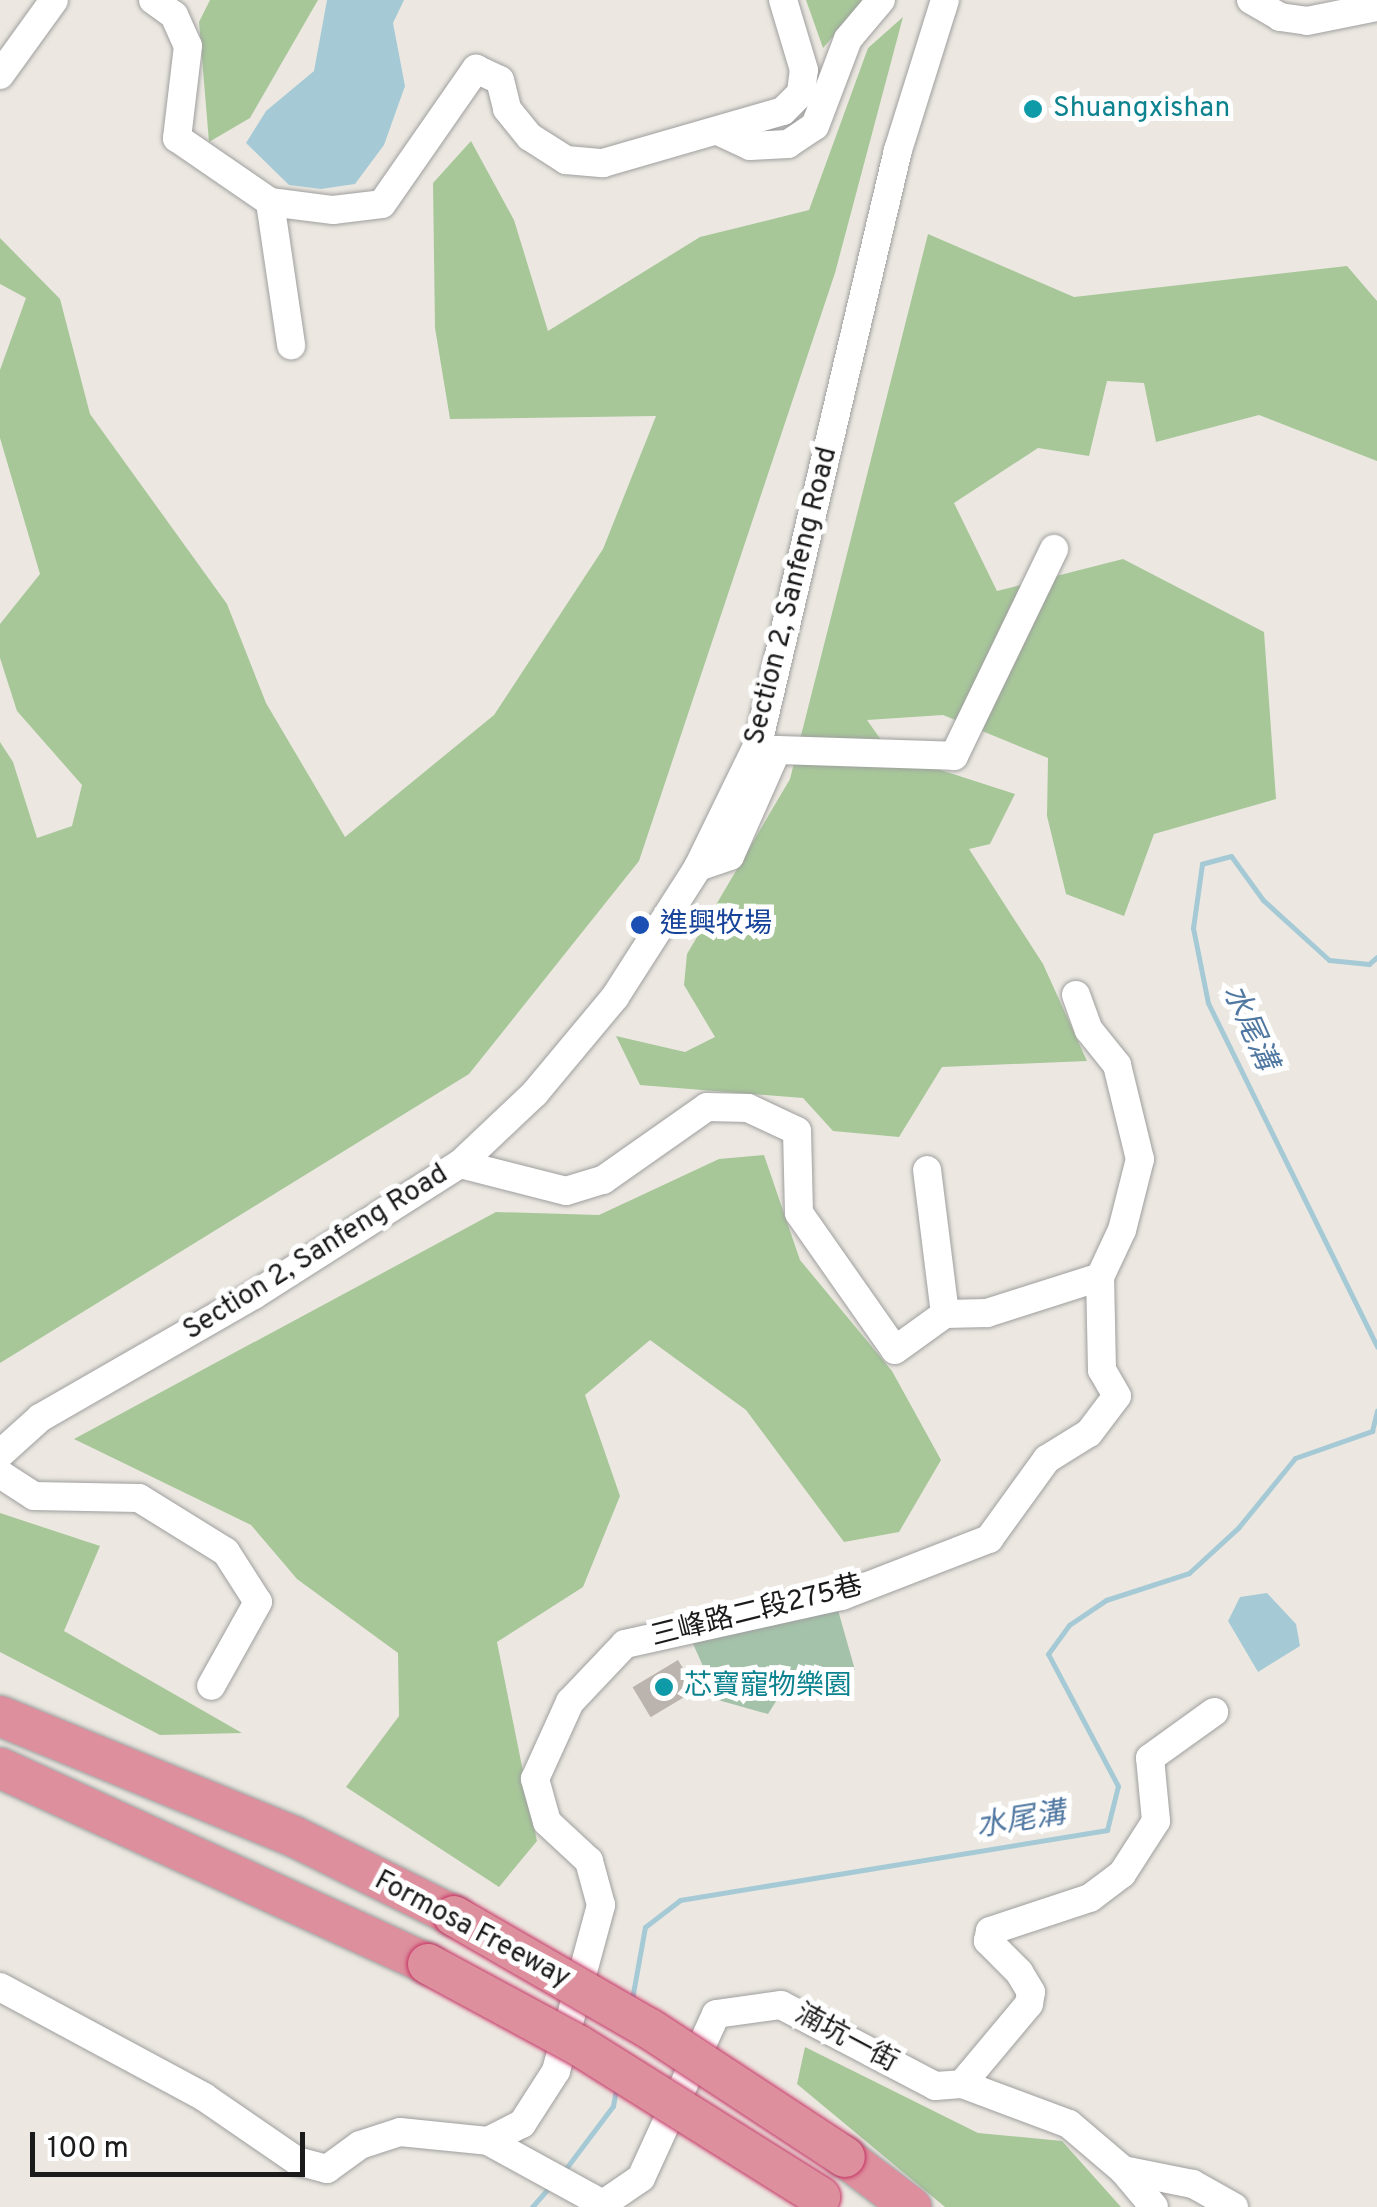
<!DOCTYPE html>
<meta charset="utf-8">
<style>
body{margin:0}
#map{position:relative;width:1377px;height:2207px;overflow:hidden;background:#ece8e1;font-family:Overpass,"Noto Sans TC",sans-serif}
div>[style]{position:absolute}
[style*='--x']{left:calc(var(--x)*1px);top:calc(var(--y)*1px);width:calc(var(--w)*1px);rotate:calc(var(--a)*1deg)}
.forest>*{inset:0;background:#a7c799}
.cemetery>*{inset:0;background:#a4c2a9}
.water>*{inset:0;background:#a5cad6}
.stream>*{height:5px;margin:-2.5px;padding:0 2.5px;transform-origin:2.5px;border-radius:2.5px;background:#a5cad6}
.building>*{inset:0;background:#bbb4ae;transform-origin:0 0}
.roads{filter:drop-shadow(0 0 2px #9f9f9f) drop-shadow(0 0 2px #9f9f9f)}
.minor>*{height:28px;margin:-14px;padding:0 14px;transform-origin:14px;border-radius:14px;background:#fff}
.highway>*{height:40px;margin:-20px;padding:0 20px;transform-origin:20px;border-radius:20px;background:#dd8f9d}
.bridges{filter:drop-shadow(0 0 2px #c53364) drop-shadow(0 0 2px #c53364)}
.highway-bridge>*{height:40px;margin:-20px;padding:0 20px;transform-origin:20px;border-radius:20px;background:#dd8f9d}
.dots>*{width:28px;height:28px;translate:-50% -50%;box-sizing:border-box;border:5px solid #fff;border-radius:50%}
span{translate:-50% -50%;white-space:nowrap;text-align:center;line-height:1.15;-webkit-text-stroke:10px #fff;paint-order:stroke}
.culture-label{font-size:28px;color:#0d838f}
.left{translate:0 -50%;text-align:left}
.street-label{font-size:28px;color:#1b1b1b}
.transit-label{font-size:28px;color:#164399}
.water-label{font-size:30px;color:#5178a1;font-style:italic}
.scale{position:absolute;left:30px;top:2132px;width:275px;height:45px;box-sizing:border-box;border:5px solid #1b1b1b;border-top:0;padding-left:12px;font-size:30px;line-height:35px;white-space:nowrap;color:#1b1b1b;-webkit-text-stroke:8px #fff;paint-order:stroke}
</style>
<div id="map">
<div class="forest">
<div style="clip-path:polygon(210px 0,318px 0,250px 118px,209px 142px,199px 22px)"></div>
<div style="clip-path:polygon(806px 0,865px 0,823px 48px)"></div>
<div style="clip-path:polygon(903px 17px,835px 273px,639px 861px,469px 1074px,0 1363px,0 742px,13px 762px,37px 838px,72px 826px,82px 785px,17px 711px,0 658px,0 624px,40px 574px,0 438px,0 370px,26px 298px,0 284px,0 238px,60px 299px,90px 414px,227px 604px,266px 703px,345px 837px,494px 715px,603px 549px,656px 416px,450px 419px,435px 328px,433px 183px,471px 141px,514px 220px,548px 331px,700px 237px,809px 210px,868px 48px)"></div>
<div style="clip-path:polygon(928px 234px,1074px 297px,1347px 266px,1377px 301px,1377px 461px,1259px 415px,1156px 442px,1144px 383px,1107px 381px,1089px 456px,1038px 448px,954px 503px,997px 591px,1123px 559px,1264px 632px,1276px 799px,1154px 834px,1124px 916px,1066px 894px,1047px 816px,1048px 758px,943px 715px,867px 720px,891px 754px,1015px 794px,990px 844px,969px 849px,1043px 964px,1087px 1061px,942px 1067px,899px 1137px,833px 1131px,803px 1098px,640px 1085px,616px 1036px,685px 1052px,715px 1037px,684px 985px,687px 954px,790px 779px)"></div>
<div style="clip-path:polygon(764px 1155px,800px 1260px,892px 1371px,941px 1460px,899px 1532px,844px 1542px,746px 1410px,650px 1340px,585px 1395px,620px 1496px,583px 1587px,497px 1642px,537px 1841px,499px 1887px,346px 1787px,399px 1716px,398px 1653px,297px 1579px,251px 1525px,74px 1439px,496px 1212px,599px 1215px,719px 1159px)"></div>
<div style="clip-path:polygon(0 1513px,100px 1546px,64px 1631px,242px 1733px,160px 1735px,0 1652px)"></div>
<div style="clip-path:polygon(805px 2047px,978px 2133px,1062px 2141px,1121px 2207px,945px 2207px,797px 2084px)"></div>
</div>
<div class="cemetery">
<div style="clip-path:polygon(836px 1603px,855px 1670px,785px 1687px,768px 1714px,718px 1700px,690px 1637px)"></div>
</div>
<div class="water">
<div style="clip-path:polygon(327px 0,404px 0,393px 23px,405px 86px,384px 145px,355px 184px,321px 189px,289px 185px,246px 143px,266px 111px,314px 71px)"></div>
<div style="clip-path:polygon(1267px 1593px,1296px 1624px,1300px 1646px,1258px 1672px,1228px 1621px,1240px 1597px)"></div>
</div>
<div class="stream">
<div style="--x:1377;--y:957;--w:11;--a:139"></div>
<div style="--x:1369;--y:964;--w:40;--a:-174.3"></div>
<div style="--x:1329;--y:960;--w:89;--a:-137.7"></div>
<div style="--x:1263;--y:900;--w:54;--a:-126"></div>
<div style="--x:1231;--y:856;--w:30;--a:165"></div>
<div style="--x:1202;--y:864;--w:65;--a:98"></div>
<div style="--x:1193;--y:928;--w:76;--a:78.7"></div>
<div style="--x:1208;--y:1003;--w:383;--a:63.8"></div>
<div style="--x:632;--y:1999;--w:73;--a:-79.8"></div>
<div style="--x:645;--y:1927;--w:44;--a:-37.6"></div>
<div style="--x:680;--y:1900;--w:433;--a:-9.3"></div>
<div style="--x:1107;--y:1830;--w:45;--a:-76"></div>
<div style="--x:1118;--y:1786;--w:149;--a:-117.9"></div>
<div style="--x:1048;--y:1654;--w:36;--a:-54"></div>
<div style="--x:1069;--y:1625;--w:45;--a:-34"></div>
<div style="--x:1106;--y:1600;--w:87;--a:-18"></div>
<div style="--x:1189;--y:1573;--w:67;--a:-42.6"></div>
<div style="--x:1238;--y:1528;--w:90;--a:-50.8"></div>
<div style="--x:1295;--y:1458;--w:82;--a:-19.3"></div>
<div style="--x:1372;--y:1431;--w:21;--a:-76"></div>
<div style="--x:564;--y:2171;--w:81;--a:-53"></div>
<div style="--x:613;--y:2106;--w:17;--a:-80"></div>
<div style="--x:532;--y:2207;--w:28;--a:-49"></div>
</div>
<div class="building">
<div style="left:678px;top:1660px;width:35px;height:53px;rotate:59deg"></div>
</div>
<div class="roads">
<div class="minor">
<div style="--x:153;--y:0;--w:26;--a:36"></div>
<div style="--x:174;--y:15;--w:34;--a:66"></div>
<div style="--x:188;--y:46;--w:93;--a:96.8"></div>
<div style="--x:177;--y:138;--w:113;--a:34.5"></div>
<div style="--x:270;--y:202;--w:64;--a:7.2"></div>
<div style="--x:333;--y:210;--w:49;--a:-7"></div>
<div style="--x:382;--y:204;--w:165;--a:-55.2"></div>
<div style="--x:476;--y:69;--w:26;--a:25"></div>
<div style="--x:500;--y:80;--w:30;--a:76"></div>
<div style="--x:507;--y:109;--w:36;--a:51"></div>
<div style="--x:530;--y:137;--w:43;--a:32.6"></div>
<div style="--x:566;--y:160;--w:37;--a:5"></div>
<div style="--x:603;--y:163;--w:187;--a:-16.1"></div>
<div style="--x:783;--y:111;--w:25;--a:-45"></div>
<div style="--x:801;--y:93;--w:23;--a:-83"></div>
<div style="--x:804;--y:70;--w:73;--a:-106.7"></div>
<div style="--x:1251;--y:0;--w:34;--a:30"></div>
<div style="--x:1280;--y:17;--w:27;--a:8"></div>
<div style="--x:1307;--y:21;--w:71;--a:-11.3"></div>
<div style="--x:0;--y:75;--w:92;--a:-54.2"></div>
<div style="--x:718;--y:131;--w:35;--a:25"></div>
<div style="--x:750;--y:146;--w:38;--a:-3"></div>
<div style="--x:788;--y:144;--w:32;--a:-34"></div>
<div style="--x:815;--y:126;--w:93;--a:-69.2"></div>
<div style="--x:848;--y:39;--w:51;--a:-49.8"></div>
<div style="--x:270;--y:202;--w:145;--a:81.6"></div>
<div style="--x:698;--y:867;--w:34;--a:-19"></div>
<div style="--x:730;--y:856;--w:116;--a:-66.1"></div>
<div style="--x:777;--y:750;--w:177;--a:1.9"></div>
<div style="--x:954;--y:756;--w:230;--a:-64.2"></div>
<div style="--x:1076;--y:995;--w:37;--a:70"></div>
<div style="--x:1089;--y:1030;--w:45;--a:51.3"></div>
<div style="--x:1117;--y:1065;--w:97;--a:76.3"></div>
<div style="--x:1140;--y:1159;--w:73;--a:104.2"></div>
<div style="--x:1122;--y:1230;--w:52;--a:115.1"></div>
<div style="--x:460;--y:1164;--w:109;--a:14.3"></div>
<div style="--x:566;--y:1191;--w:39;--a:-17"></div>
<div style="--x:603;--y:1180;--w:127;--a:-35.1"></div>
<div style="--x:707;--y:1107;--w:41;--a:1.4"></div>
<div style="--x:748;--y:1108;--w:54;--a:25.1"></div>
<div style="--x:797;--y:1131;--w:82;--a:88.6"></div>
<div style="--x:799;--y:1213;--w:167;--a:55"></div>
<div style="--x:895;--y:1350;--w:62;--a:-35.8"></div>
<div style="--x:945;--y:1314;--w:145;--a:-97.1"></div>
<div style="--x:0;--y:1454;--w:54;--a:-42"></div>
<div style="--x:40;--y:1418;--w:247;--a:-29.9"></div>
<div style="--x:254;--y:1295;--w:244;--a:-32.5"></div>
<div style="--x:460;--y:1164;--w:103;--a:-43.4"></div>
<div style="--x:535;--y:1093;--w:125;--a:-50.2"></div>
<div style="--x:615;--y:997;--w:154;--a:-57.4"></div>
<div style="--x:698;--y:867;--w:137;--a:-64"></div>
<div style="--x:758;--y:744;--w:610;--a:-76.74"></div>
<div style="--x:898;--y:150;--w:157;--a:-72.6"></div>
<div style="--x:0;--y:1474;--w:40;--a:32.9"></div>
<div style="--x:34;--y:1496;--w:105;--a:1.1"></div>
<div style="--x:139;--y:1498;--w:102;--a:31.8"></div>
<div style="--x:226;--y:1552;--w:59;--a:57.4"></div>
<div style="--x:258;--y:1602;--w:96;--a:119.2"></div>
<div style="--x:0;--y:1987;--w:232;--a:28.3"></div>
<div style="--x:204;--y:2097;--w:113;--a:34.5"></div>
<div style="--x:297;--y:2161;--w:31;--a:15"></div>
<div style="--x:327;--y:2169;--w:41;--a:-36"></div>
<div style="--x:360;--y:2145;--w:42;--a:-18"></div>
<div style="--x:400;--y:2132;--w:88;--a:5.8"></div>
<div style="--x:488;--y:2141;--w:131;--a:28.7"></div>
<div style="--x:603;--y:2204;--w:46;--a:-34.4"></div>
<div style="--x:641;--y:2178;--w:180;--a:-65.4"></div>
<div style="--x:716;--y:2014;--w:66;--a:-7.9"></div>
<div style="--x:781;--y:2005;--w:174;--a:27.7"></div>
<div style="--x:935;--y:2086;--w:27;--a:-4"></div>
<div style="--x:962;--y:2084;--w:114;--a:20.5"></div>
<div style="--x:1069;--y:2124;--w:71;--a:40.4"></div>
<div style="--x:1123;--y:2170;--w:48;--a:50"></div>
<div style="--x:962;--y:2084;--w:104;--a:-50.1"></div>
<div style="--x:1029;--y:2004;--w:12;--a:-81"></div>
<div style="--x:1031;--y:1992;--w:23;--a:-121"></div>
<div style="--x:1019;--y:1972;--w:44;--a:-135"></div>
<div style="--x:988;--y:1941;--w:10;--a:-79"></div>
<div style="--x:990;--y:1931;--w:105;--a:-18.3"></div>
<div style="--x:1090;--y:1898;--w:40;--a:-37"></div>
<div style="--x:1122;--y:1874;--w:63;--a:-57.3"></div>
<div style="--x:1156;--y:1821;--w:63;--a:-95.4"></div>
<div style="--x:1150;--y:1758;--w:79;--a:-35.7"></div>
<div style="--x:488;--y:2141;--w:38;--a:-27"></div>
<div style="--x:522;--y:2124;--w:63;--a:-57.3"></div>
<div style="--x:556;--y:2071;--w:172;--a:-74.8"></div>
<div style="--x:601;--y:1905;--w:46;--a:-105.3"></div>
<div style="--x:589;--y:1861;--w:57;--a:-137.1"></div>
<div style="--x:547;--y:1822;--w:45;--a:-105.6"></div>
<div style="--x:535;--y:1779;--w:85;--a:-65.6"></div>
<div style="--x:570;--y:1702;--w:80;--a:-46.5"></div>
<div style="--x:625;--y:1644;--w:222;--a:-12.5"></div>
<div style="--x:842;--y:1596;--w:158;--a:-21.2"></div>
<div style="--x:989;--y:1539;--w:99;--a:-54.1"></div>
<div style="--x:1047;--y:1459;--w:49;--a:-31.8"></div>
<div style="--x:1089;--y:1433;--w:46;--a:-52.9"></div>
<div style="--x:1117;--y:1396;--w:30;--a:-120"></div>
<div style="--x:1102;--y:1370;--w:93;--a:-91.2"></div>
<div style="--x:1100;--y:1277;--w:119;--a:162.3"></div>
<div style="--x:987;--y:1313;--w:42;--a:178.6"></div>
<div style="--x:1123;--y:2170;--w:71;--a:11.3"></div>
<div style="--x:1193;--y:2184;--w:47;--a:29.3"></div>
</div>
<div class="highway">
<div style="--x:0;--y:1716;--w:317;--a:22.3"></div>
<div style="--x:293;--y:1836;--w:180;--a:26.4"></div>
<div style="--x:0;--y:1768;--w:471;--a:24.6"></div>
<div style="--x:845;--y:2157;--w:83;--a:37.1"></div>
</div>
</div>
<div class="bridges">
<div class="highway-bridge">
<div style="--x:454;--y:1916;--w:226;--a:30"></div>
<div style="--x:650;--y:2029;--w:233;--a:33.3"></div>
<div style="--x:428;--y:1964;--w:170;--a:28.4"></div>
<div style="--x:578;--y:2045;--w:286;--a:32.1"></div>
</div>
</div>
<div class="dots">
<div style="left:1033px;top:109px;background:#0f9aa8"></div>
<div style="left:640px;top:925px;background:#1a4fb4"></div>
<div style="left:664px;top:1687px;background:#0f9aa8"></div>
</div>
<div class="culture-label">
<span class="left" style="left:1053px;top:109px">Shuangxishan</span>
<span class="left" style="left:684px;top:1687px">芯寶寵物樂園</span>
</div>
<div class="street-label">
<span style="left:792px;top:596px;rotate:-76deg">Section 2, Sanfeng Road</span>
<span style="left:316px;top:1253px;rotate:-32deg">Section 2, Sanfeng Road</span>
<span style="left:757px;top:1612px;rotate:-14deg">三峰路二段275巷</span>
<span style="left:472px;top:1930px;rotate:28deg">Formosa Freeway</span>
<span style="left:846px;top:2039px;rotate:28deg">湳坑一街</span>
</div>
<div class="transit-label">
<span class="left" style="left:660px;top:925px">進興牧場</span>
</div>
<div class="water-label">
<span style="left:1248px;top:1028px;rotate:66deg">水尾溝</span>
<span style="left:1021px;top:1822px;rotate:-9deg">水尾溝</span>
</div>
<div class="scale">100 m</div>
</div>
